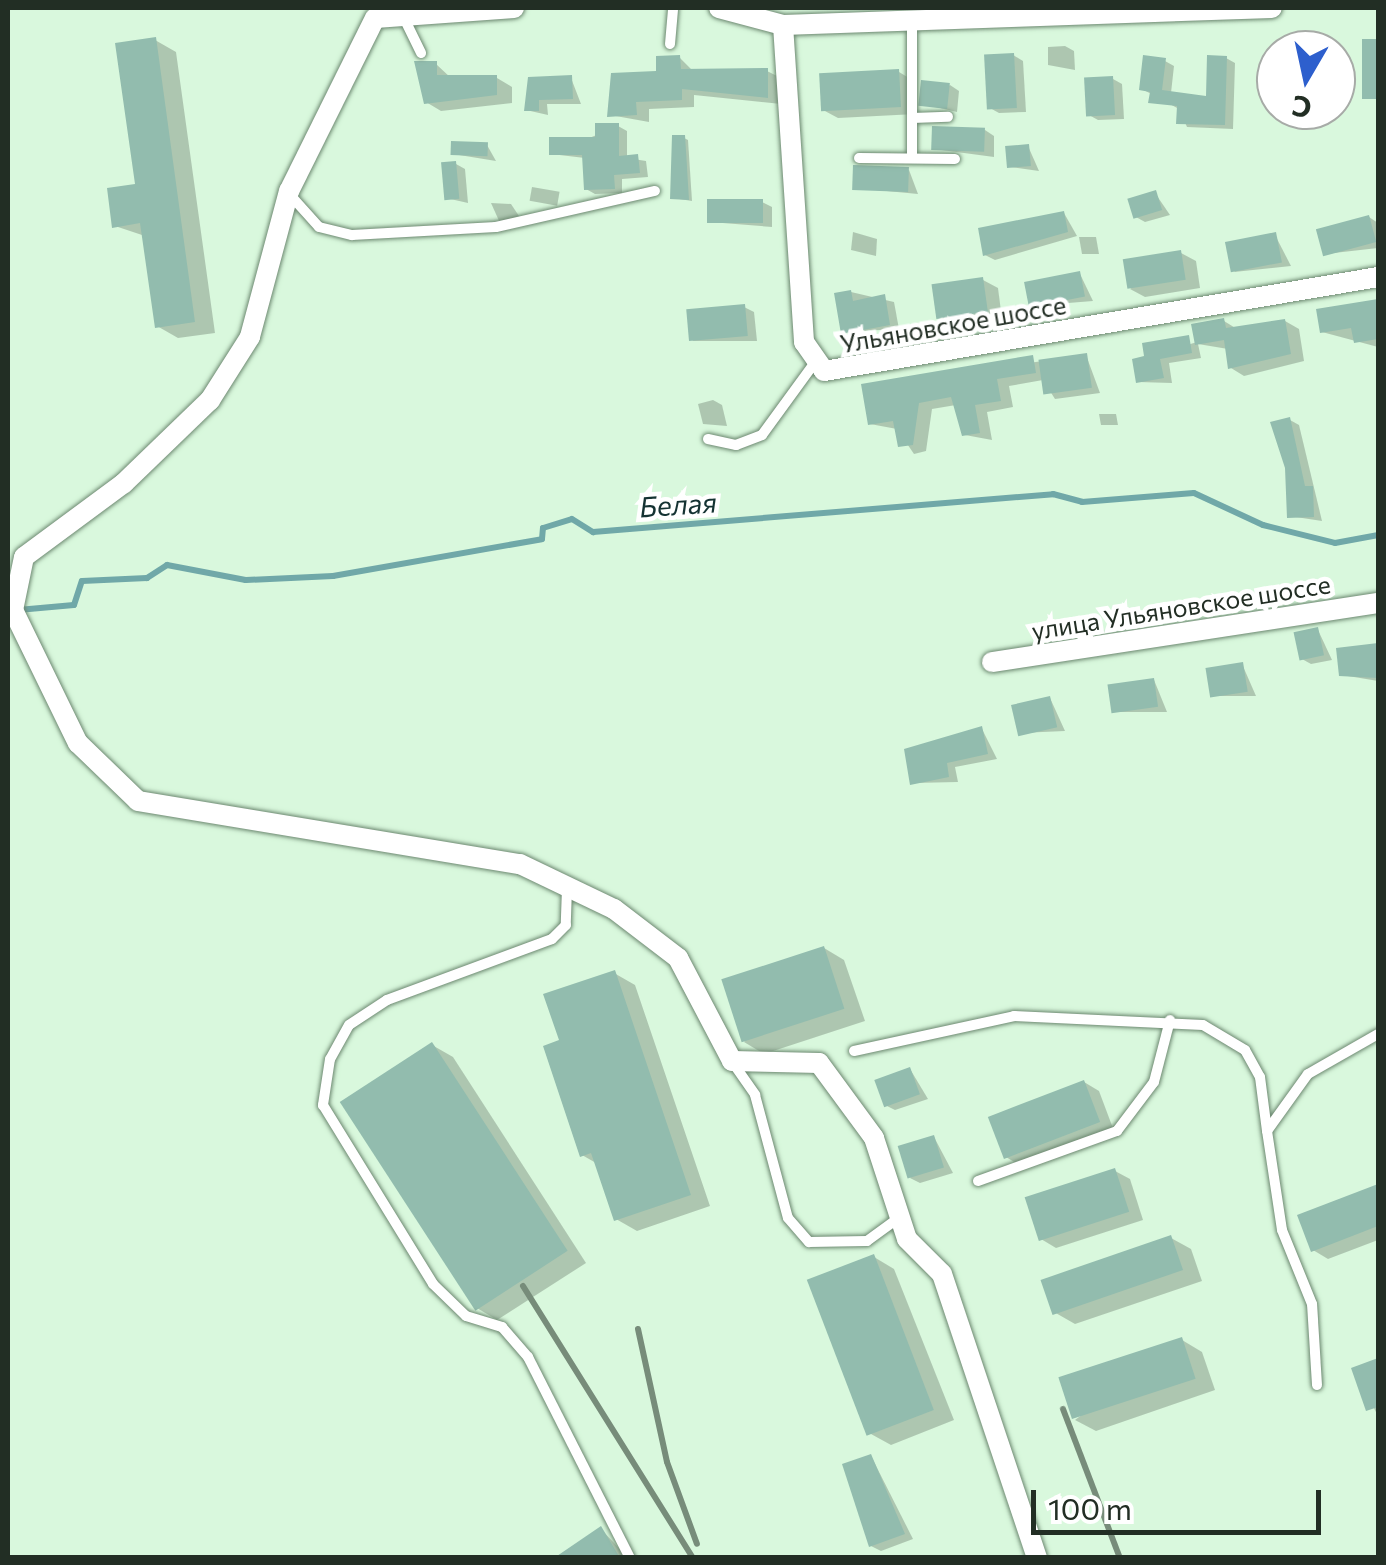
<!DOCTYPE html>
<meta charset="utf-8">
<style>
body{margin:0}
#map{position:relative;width:1386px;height:1565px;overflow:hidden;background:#d9f8dd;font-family:Commissioner,sans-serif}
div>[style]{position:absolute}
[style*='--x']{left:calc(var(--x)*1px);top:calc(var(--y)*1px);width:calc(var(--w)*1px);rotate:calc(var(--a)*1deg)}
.shadow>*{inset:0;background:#0003;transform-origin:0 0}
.stream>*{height:6px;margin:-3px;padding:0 3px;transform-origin:3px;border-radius:3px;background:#70a8a8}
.building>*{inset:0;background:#92bcae;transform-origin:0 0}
.roads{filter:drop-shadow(0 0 2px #6c8870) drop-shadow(0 0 2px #6c8870)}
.service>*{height:10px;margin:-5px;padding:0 5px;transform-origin:5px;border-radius:5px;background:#fff}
.minor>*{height:20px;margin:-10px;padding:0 10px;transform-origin:10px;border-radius:10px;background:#fff}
.rail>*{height:6px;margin:-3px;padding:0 3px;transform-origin:3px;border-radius:3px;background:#778c7a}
span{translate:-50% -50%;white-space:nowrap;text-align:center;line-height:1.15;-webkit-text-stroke:9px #fff;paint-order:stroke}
.street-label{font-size:25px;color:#222e24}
.water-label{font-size:28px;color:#143232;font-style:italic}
.frame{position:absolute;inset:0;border:10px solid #222e24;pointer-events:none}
.north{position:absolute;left:1256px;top:30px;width:100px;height:100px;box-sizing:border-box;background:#fff;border:2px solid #a7aba7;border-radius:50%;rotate:189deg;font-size:28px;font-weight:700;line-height:40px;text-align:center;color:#222e24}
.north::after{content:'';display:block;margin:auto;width:35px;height:45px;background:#2d5fcd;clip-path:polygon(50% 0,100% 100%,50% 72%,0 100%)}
.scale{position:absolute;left:1031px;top:1490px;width:290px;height:45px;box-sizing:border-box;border:5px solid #222e24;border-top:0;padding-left:12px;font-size:30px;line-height:35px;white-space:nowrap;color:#222e24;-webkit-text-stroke:8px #fff;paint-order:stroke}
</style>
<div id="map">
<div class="shadow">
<div style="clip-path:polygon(155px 40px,176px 52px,215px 333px,178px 338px,157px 326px,145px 236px,115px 226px,138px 186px)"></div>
<div style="left:1365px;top:41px;width:13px;height:57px"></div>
<div style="clip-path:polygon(1065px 46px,1074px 51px,1075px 70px,1048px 65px,1048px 47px)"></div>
<div style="clip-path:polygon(1013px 55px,1023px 61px,1026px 112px,999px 113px,990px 108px)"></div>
<div style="clip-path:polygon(680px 58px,693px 71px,767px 71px,781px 78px,781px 104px,694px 95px,694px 107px,649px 109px,649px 122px,610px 115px)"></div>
<div style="clip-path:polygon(1226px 58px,1235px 63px,1233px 129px,1187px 127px,1179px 109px,1142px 89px,1165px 61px,1174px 66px,1171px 93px,1208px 99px)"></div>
<div style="clip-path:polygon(436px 64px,451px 78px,497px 78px,512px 87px,512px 103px,441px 111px,426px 102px)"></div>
<div style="clip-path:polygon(899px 72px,914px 81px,916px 114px,838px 118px,823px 110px)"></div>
<div style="clip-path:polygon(571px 78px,581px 104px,547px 104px,548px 115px,526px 110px,531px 79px)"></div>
<div style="clip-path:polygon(1113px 79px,1122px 84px,1124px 119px,1098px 120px,1089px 115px)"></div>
<div style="clip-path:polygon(950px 85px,959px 91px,957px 112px,923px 104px)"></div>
<div style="clip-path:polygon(618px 126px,627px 131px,627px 158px,646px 161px,648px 177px,622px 179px,622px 193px,595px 194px,586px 189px,585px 158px,551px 154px)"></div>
<div style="clip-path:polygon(985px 130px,994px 136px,994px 157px,934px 149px)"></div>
<div style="clip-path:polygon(684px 138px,688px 140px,692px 201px,673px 198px)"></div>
<div style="clip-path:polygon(487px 145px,496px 161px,453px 154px)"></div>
<div style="clip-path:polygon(1028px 146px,1039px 171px,1010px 167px)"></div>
<div style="clip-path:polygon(456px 164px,465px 169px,468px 203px,446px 198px)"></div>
<div style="clip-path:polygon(909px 170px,918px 194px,855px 188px)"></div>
<div style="left:532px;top:187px;width:28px;height:14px;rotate:10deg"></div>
<div style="clip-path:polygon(1155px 193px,1170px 215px,1145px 222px,1136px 217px)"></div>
<div style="clip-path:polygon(762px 202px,772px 207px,772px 227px,710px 222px)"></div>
<div style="clip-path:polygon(491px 203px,511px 204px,521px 219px,500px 223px)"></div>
<div style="clip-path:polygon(1064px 213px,1077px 236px,995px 260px,985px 255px)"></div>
<div style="clip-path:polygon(1369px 217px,1378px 223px,1378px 248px,1325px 254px)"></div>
<div style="clip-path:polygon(853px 232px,877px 239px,876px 256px,851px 250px)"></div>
<div style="clip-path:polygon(1275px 235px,1291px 266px,1234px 272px)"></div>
<div style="clip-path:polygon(1079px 237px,1096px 237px,1099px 254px,1082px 254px)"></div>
<div style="clip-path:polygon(1181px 253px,1196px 261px,1200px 288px,1145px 297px,1130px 289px)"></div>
<div style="clip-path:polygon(1080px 274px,1093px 301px,1031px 306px)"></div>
<div style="clip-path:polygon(983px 280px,998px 288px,1002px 319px,955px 326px,940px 317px)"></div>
<div style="clip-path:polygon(851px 292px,894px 302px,899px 329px,844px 332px)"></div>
<div style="clip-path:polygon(1378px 302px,1378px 347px,1322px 332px,1318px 311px)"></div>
<div style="clip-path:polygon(744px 307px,754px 312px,757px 341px,692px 341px)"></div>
<div style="clip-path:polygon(1224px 321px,1237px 329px,1285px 321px,1299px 329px,1304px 361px,1244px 376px,1231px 368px,1228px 349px,1198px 344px,1201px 358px,1169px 363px,1172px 383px,1138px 382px,1135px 361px,1197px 342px)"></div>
<div style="clip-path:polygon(1086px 355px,1100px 393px,1055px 399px,1043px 380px,1009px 386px,1013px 407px,987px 412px,992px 440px,965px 435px,956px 405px,932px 409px,926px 451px,914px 454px,897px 429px,870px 424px,864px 386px)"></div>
<div style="clip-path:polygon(713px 400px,722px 405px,727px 426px,703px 424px,698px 404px)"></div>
<div style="clip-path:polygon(1099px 414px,1116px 414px,1118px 425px,1101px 425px)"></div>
<div style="clip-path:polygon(1290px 420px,1299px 425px,1322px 521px,1289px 516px)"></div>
<div style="clip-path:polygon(1318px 630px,1332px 660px,1311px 664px,1302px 659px)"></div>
<div style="clip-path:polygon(1378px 646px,1378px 681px,1342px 675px,1339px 650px)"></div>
<div style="clip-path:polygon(1242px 664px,1256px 696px,1212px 696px)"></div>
<div style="clip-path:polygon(1154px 680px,1167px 712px,1115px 712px)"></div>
<div style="clip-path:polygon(1050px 698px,1065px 731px,1020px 733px)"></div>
<div style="clip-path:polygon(982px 729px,997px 759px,955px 767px,958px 782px,913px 783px)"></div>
<div style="clip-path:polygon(824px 948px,844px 960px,865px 1021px,764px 1054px,744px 1042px)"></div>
<div style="clip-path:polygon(614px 973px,635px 985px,710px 1206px,637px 1231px,616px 1219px,596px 1163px,582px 1155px,562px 1042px)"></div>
<div style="clip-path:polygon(432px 1045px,453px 1057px,586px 1263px,497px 1320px,477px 1308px)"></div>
<div style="clip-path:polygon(910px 1069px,928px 1099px,895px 1110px,885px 1105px)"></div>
<div style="clip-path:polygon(1084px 1082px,1099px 1091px,1114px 1131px,1021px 1166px,1006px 1157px)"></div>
<div style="clip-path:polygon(934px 1137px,953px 1173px,920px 1183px,910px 1178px)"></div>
<div style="clip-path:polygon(1115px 1171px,1130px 1179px,1143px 1220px,1056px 1248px,1041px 1239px)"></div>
<div style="clip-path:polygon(1378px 1186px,1378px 1240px,1328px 1259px,1313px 1250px,1300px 1216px)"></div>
<div style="clip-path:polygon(1171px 1238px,1191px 1249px,1202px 1281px,1075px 1324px,1054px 1312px)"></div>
<div style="clip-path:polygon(874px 1257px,894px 1269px,954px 1420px,891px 1445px,871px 1434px)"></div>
<div style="clip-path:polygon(1182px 1340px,1202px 1352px,1215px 1390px,1096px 1431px,1075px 1420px)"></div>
<div style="clip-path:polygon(1378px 1361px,1378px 1416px,1354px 1369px)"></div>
<div style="clip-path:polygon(871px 1456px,913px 1539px,881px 1551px,871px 1546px)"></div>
<div style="clip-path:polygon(601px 1529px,628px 1558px,572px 1558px)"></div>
</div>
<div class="stream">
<div style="--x:18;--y:610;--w:56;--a:-5.1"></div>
<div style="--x:74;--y:605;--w:25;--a:-72"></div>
<div style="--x:82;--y:581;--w:65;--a:-2.6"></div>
<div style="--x:147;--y:578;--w:24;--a:-33"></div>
<div style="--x:167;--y:565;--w:80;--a:10.8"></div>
<div style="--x:246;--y:580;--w:87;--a:-2.6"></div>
<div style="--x:333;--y:576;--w:212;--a:-10"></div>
<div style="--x:542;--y:539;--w:11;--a:-85"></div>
<div style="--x:543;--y:528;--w:30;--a:-17"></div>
<div style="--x:572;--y:519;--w:25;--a:32"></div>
<div style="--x:593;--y:532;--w:462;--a:-4.7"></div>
<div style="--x:1053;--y:494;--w:30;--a:15"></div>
<div style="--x:1082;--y:502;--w:112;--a:-4.6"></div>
<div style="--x:1194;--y:493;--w:76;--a:24.9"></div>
<div style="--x:1263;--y:525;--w:74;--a:14"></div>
<div style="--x:1335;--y:543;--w:44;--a:-10.5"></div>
</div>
<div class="building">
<div style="clip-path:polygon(156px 37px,195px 322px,155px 328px,140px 223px,112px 228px,107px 188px,135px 184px,115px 43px)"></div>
<div style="left:1362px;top:39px;width:16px;height:60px"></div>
<div style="left:1014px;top:53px;width:55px;height:30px;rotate:87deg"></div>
<div style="clip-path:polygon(680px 55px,681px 69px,768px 68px,768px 98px,682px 89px,682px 100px,636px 102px,637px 115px,607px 117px,611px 73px,656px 71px,656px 56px)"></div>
<div style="clip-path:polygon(1143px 55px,1166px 58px,1162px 90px,1206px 96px,1207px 55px,1227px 56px,1225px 125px,1176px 124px,1177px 106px,1148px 103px,1150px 92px,1139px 90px)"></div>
<div style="clip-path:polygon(414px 61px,437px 61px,437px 75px,497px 75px,497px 95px,424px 104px)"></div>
<div style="left:899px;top:69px;width:38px;height:80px;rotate:87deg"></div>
<div style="clip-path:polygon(572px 75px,573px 99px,539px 100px,539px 111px,524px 111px,528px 77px)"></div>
<div style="left:1113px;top:76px;width:39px;height:29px;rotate:87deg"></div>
<div style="left:921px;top:80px;width:29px;height:26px;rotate:6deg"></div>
<div style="clip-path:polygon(595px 123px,619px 123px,619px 156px,638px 154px,640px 173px,614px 175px,615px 189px,584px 190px,582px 155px,549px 155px,549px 137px,595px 137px)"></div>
<div style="left:932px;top:126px;width:53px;height:24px;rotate:2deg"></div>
<div style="clip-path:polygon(672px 135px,685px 135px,689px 200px,670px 199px)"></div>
<div style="left:451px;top:141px;width:37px;height:14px;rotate:2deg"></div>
<div style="left:1029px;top:144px;width:22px;height:24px;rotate:85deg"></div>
<div style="left:456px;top:161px;width:38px;height:15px;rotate:85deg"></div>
<div style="left:853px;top:165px;width:56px;height:25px;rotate:2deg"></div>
<div style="left:1156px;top:190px;width:21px;height:30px;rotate:73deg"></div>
<div style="left:763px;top:199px;width:24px;height:56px;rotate:90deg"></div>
<div style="clip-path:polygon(1064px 211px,1068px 232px,983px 256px,978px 228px)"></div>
<div style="left:1369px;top:215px;width:28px;height:55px;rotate:75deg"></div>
<div style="left:1276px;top:232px;width:31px;height:52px;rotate:79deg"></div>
<div style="left:1181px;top:250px;width:30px;height:59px;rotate:81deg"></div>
<div style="left:1080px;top:271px;width:26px;height:57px;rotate:79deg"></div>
<div style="left:983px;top:277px;width:35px;height:52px;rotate:82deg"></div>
<div style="clip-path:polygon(851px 290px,853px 301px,885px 294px,890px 325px,841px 334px,834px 293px)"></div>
<div style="clip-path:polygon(1378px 299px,1378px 339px,1354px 343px,1351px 328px,1320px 333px,1316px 309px)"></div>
<div style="left:745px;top:304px;width:32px;height:59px;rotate:85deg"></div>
<div style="clip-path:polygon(1224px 318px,1226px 328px,1285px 319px,1291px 354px,1228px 369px,1224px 340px,1195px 345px,1191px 324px)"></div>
<div style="clip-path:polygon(1189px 335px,1192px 353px,1160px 359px,1164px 378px,1136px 383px,1132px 359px,1144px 356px,1142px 343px)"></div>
<div style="left:1087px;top:353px;width:35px;height:49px;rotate:82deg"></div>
<div style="clip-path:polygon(1033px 355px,1036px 373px,997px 379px,1001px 401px,975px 405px,980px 433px,962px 436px,951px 397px,919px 403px,913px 445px,898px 447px,893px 421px,868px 425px,861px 384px)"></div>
<div style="clip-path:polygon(1290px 417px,1305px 486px,1313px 486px,1314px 517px,1287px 518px,1285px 468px,1270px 422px)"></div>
<div style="left:1318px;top:627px;width:29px;height:25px;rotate:78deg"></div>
<div style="clip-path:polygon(1378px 643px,1378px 678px,1339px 676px,1336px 648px)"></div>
<div style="left:1243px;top:662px;width:30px;height:38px;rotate:81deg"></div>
<div style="left:1154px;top:678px;width:29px;height:47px;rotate:82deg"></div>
<div style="left:1050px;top:696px;width:32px;height:40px;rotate:77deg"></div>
<div style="clip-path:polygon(982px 726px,988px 754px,947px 763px,949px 777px,910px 785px,904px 749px)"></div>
<div style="left:824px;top:946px;width:66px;height:108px;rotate:72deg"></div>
<div style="clip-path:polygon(615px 970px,691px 1195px,614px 1221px,591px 1153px,580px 1157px,543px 1046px,559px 1040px,543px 994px)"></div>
<div style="left:432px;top:1042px;width:249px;height:110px;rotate:57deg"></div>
<div style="left:910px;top:1067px;width:29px;height:38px;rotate:70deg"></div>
<div style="left:1084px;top:1080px;width:45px;height:103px;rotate:69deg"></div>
<div style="left:934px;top:1135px;width:34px;height:38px;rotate:73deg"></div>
<div style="left:1115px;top:1168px;width:46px;height:95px;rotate:72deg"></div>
<div style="clip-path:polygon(1378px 1184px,1378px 1226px,1311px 1252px,1297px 1215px)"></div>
<div style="left:1171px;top:1235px;width:37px;height:138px;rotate:71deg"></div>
<div style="left:874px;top:1254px;width:167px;height:72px;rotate:69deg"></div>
<div style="left:1182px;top:1337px;width:44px;height:130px;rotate:72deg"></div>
<div style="clip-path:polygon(1378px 1358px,1378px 1407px,1366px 1411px,1351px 1368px)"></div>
<div style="clip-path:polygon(871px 1454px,905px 1534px,869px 1547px,842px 1464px)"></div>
<div style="clip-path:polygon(601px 1526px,620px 1558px,554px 1558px)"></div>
</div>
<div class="roads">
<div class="service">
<div style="--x:404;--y:18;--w:39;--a:64"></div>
<div style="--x:912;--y:22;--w:136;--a:90"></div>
<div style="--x:670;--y:44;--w:36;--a:-85"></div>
<div style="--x:912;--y:118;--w:36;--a:-2"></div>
<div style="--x:859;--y:158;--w:96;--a:0.6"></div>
<div style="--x:292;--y:197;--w:40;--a:48"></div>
<div style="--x:319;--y:227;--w:34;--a:14"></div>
<div style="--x:352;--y:235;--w:144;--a:-3.2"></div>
<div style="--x:496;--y:227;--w:163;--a:-12.8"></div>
<div style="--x:708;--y:439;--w:29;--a:12"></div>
<div style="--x:736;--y:445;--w:28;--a:-21"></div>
<div style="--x:762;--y:435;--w:92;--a:-53.9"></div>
<div style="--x:567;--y:888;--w:37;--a:92"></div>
<div style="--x:566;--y:925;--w:20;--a:135"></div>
<div style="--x:552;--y:939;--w:176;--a:159.7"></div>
<div style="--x:387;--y:1000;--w:45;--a:146.7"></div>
<div style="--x:349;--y:1025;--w:39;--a:119"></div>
<div style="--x:330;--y:1059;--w:47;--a:98.7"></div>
<div style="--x:323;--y:1105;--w:210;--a:58.4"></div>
<div style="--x:433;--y:1284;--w:46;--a:44.1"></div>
<div style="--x:466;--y:1316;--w:38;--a:17"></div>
<div style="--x:502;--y:1327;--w:40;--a:49"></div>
<div style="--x:528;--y:1357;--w:225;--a:63.1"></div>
<div style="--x:854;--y:1051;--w:164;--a:-12.3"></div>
<div style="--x:1014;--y:1016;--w:189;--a:2.7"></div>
<div style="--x:1203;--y:1025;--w:49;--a:30.8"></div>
<div style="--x:1245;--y:1050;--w:31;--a:61"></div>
<div style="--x:1260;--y:1077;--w:54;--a:82.6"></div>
<div style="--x:733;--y:1063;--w:39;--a:55"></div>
<div style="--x:755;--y:1095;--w:127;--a:75"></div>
<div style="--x:788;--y:1218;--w:32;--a:49"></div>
<div style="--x:809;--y:1242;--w:58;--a:-1"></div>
<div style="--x:867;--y:1241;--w:39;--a:-36"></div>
<div style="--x:978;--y:1181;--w:148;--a:-19.8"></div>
<div style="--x:1117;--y:1131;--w:61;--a:-52.9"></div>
<div style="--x:1154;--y:1082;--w:64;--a:-75.5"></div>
<div style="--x:1317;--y:1385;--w:81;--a:-93.5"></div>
<div style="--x:1312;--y:1304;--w:80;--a:-112.1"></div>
<div style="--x:1282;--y:1230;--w:100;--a:-98.6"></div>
<div style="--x:1267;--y:1131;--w:70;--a:-54.3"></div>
<div style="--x:1308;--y:1074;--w:81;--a:-29.7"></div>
</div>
<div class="minor">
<div style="--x:514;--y:8;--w:139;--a:175.9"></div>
<div style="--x:375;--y:18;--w:193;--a:116.4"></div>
<div style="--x:289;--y:191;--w:151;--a:105"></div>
<div style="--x:250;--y:337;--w:75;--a:122.4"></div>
<div style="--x:210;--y:400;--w:120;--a:136"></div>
<div style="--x:124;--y:483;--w:124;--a:143.5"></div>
<div style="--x:24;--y:557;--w:54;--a:101.7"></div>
<div style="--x:13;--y:610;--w:148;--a:64"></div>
<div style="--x:78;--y:743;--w:83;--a:44"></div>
<div style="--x:138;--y:801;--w:387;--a:9.4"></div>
<div style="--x:520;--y:864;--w:104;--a:25.6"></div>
<div style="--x:614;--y:909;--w:81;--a:37.4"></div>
<div style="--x:678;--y:958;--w:116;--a:62.3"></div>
<div style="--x:732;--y:1061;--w:87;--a:1.3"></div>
<div style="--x:819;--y:1063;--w:93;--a:53.7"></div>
<div style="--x:874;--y:1138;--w:106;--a:71.9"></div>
<div style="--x:907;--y:1239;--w:49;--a:45"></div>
<div style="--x:942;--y:1274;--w:299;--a:71.5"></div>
<div style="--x:719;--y:8;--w:66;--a:14.9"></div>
<div style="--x:783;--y:25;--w:489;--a:-2"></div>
<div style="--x:783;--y:25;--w:318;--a:86.2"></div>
<div style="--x:804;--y:342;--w:35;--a:55"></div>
<div style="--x:824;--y:371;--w:562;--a:-9.63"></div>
<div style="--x:992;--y:662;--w:390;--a:-8.7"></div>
</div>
</div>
<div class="rail">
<div style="--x:523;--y:1286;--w:321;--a:58"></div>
<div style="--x:638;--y:1329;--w:136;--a:77.7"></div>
<div style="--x:667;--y:1462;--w:87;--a:69.9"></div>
<div style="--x:1063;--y:1409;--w:160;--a:69.1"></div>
</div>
<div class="street-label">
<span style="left:953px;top:324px;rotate:-10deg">Ульяновское шоссе</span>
<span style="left:1181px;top:607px;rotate:-9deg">улица Ульяновское шоссе</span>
</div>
<div class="water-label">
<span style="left:678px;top:504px;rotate:-4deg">Белая</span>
</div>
<div class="frame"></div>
<div class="north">С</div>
<div class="scale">100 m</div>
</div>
